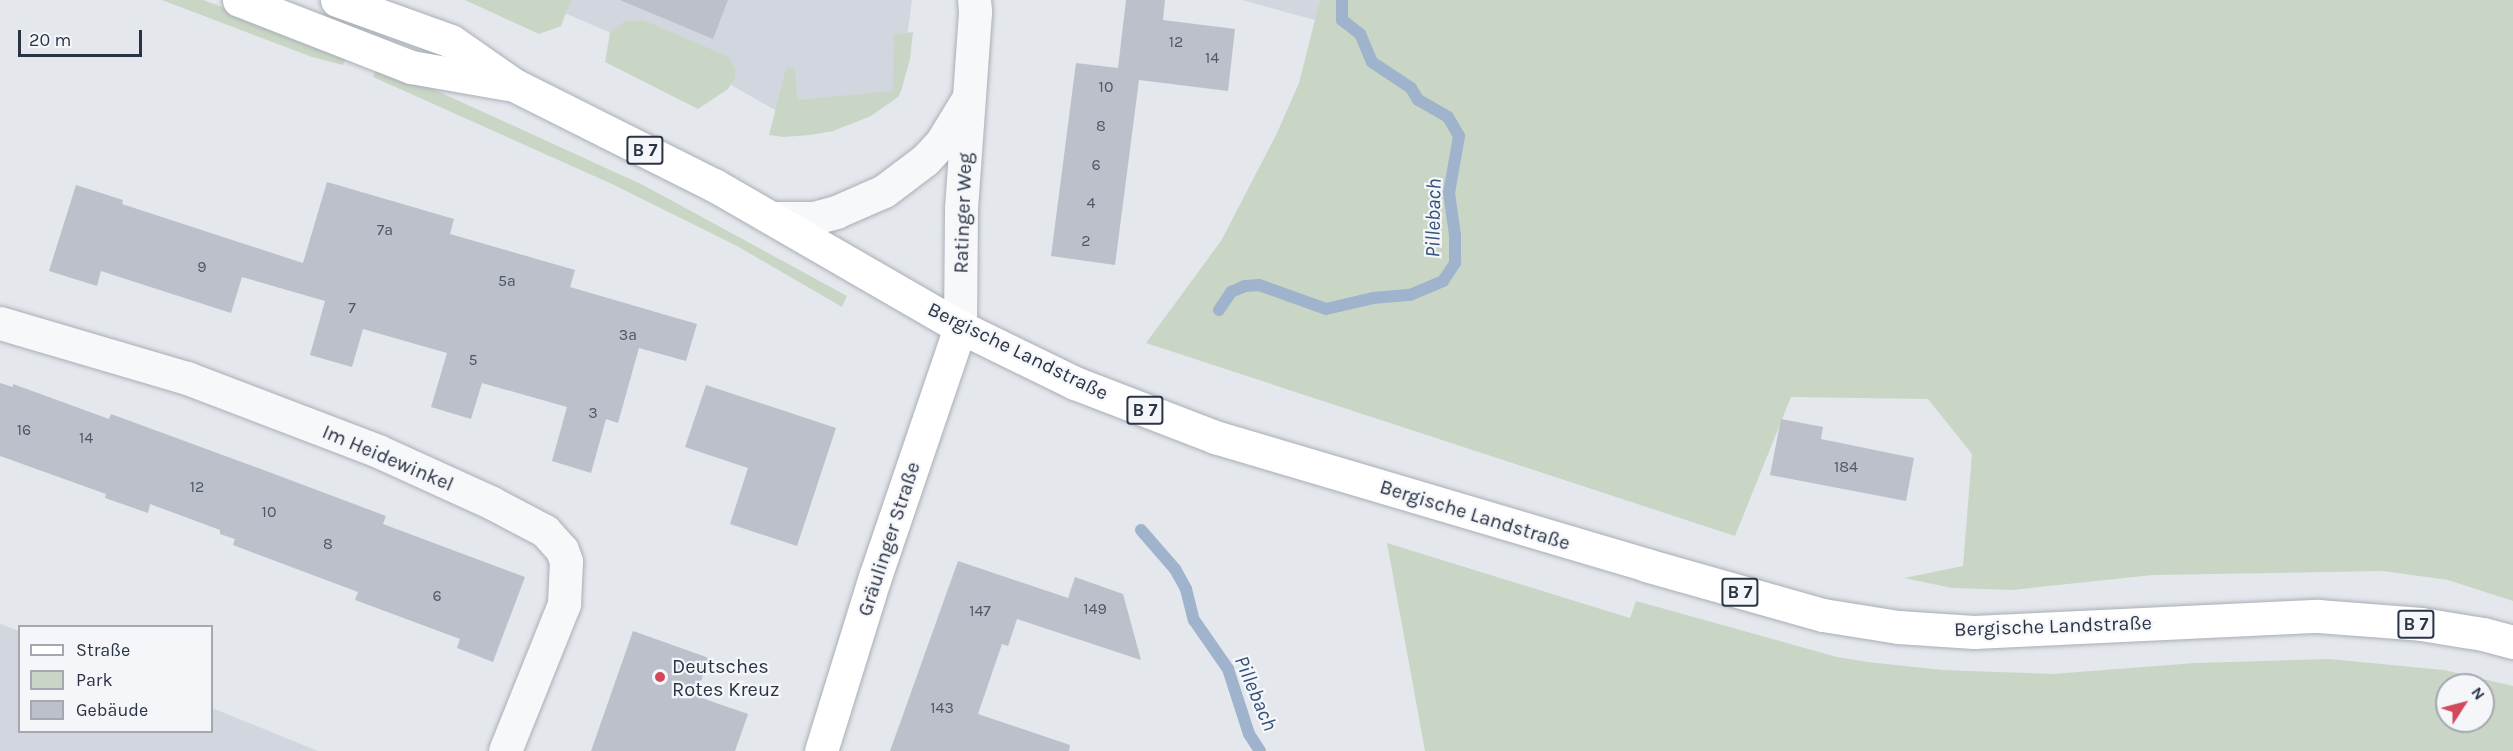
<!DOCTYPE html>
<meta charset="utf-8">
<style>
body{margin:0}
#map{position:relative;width:2513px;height:751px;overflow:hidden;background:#e4e7ec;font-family:Karla,sans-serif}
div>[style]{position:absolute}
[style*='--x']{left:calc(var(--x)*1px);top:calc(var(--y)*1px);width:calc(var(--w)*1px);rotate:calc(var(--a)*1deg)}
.built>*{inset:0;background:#d2d6de}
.green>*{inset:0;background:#c9d6c5}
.stream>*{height:12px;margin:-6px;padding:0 6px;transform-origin:6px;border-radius:6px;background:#9fb4cc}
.building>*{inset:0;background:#bbc0ca}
.roads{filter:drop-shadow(0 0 2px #a9aeb7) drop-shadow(0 0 2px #a9aeb7)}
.minor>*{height:33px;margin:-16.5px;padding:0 16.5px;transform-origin:16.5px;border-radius:16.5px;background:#f7f8fa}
.major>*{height:33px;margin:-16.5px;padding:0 16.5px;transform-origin:16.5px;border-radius:16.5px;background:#fff}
.dots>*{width:16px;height:16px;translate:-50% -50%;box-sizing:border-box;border:3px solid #f4f6f9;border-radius:50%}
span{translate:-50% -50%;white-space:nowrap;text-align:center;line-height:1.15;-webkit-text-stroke:4.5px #f4f6f9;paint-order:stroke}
.number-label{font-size:16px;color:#4f5766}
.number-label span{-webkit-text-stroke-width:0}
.shield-label span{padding:2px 4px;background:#f4f6f9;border:2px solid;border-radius:4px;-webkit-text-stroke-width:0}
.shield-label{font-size:18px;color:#2b3445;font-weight:700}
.street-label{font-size:20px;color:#2b3445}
.poi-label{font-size:20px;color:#2b3445}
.left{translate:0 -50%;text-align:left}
.water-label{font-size:21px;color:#34527a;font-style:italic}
.legend{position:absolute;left:18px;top:625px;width:195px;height:108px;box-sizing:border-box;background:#f4f6f9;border:2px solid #a4a8b1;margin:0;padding:8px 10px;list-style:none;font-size:18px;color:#2b3445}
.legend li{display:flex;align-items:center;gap:12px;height:30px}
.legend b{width:30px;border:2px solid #a4a8b1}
.north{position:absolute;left:2435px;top:673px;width:60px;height:60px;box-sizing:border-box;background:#f4f6f9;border:2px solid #a4a8b1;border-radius:50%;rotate:54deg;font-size:16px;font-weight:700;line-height:24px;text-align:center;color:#2b3445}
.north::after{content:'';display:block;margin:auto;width:21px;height:27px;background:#d1495b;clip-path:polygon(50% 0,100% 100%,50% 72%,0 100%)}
.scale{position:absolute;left:18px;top:30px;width:124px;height:27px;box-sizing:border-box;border:3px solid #2b3445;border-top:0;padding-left:8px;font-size:18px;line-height:21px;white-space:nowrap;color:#2b3445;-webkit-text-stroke:4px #f4f6f9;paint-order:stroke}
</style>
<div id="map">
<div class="built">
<div style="clip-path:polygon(563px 0,912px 0,908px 31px,894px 94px,775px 110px,731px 85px,560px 11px)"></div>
<div style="clip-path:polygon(1242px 0,1320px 0,1315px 20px)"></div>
<div style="clip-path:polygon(0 624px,19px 631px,20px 732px,212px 732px,212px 708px,318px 751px,0 751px)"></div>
</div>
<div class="green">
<div style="clip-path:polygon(162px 0,203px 0,348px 53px,343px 65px,312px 57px)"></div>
<div style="clip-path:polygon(465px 0,571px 0,561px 26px,539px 34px)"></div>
<div style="clip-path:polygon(1320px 0,2513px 0,2513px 601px,2448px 580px,2383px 571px,2153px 575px,2012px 590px,1952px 588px,1904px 578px,1963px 566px,1972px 454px,1928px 399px,1791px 397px,1735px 536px,1146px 343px,1221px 241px,1277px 133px,1299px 83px)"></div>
<div style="clip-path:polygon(643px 20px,729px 57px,735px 69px,735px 78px,728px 89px,698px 109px,605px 62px,610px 33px,624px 22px)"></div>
<div style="clip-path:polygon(913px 32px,910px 59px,901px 91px,898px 97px,871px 116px,833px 131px,810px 135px,784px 137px,769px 135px,786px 69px,790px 67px,795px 69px,797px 100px,893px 91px,894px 35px)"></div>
<div style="clip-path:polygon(378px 64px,643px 185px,847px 296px,842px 307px,737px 246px,612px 184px,373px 77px)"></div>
<div style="clip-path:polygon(evenodd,1387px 543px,1630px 618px,1636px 601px,1837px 657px,1868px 662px,1942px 670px,2052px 674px,2195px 663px,2329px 659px,2444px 670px,2513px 686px,2513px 751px,1425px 751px,1387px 543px,2447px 685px,2483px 685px,2483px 721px,2447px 721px,2447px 685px)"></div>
</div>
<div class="stream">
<div style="--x:1219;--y:310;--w:22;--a:-56"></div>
<div style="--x:1231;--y:292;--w:15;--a:-23"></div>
<div style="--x:1245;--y:286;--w:14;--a:-4"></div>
<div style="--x:1259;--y:285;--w:71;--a:19.7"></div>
<div style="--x:1326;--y:309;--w:48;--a:-13.2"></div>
<div style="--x:1373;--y:298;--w:37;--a:-5"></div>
<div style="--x:1410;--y:295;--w:36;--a:-23"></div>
<div style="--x:1443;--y:281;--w:22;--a:-56"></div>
<div style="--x:1455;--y:263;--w:28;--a:-90"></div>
<div style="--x:1455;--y:235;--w:42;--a:-98.1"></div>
<div style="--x:1449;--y:193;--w:58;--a:-80"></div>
<div style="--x:1459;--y:136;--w:22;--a:-120"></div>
<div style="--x:1448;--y:117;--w:34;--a:-150"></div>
<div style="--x:1418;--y:100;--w:14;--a:-120"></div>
<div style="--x:1411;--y:88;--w:47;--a:-146.3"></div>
<div style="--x:1372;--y:62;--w:30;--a:-113"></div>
<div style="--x:1360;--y:34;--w:23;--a:-142"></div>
<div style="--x:1342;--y:20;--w:20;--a:-90"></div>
<div style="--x:1141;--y:530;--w:52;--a:48.9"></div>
<div style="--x:1175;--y:569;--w:23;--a:61"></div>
<div style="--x:1186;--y:589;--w:32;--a:76"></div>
<div style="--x:1194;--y:620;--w:60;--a:55.2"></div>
<div style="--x:1228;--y:669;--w:68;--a:72.1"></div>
<div style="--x:1249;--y:734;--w:20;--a:57"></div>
</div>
<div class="building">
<div style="clip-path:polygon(620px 0,728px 0,713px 39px)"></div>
<div style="clip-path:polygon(1126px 0,1165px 0,1163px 20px,1235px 29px,1228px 91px,1139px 80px,1115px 265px,1051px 256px,1076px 63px,1118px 68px)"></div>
<div style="clip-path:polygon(327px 182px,454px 219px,450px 234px,575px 270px,570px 287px,697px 324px,686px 361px,639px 348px,618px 423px,606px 419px,591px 473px,552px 461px,567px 407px,482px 383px,471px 419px,431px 407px,447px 353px,363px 329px,352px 367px,310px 355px,325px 301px,242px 277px,231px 313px,101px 271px,97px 286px,49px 271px,76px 185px,123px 200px,122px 204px,303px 263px)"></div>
<div style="clip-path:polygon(0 383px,13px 387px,13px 384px,109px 419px,111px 414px,261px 469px,386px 516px,383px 524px,525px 577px,493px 662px,457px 648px,460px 639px,355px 600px,358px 592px,233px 545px,235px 539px,220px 534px,220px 530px,150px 504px,148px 513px,105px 498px,106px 494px,0 456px)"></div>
<div style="clip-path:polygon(706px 385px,836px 428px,797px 546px,730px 524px,748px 468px,685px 447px)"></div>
<div style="clip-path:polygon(1781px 419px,1823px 427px,1821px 439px,1914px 458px,1906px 501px,1770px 475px)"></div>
<div style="clip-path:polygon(958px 561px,1068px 598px,1075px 577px,1123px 594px,1141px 660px,1017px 619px,1008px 646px,1002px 644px,978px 714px,1070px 745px,1069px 751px,890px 751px)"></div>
<div style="clip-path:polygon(633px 631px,709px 658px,696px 696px,748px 714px,735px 751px,591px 751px)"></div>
</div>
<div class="roads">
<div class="minor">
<div style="--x:774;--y:218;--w:40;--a:0"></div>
<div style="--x:814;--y:218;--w:23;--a:-15"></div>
<div style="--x:836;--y:212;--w:52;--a:-23.6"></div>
<div style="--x:884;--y:191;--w:51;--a:-37.1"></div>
<div style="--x:925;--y:160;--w:23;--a:-47"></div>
<div style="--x:941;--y:143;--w:48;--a:-58.6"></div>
<div style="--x:0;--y:323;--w:195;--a:16.4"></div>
<div style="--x:187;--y:378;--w:204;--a:20.9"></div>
<div style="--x:378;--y:451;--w:125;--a:24.5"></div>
<div style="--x:492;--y:503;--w:60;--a:27.8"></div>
<div style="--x:545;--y:531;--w:25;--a:48"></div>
<div style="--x:562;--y:550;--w:12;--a:70"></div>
<div style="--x:566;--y:561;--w:43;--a:92.7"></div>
<div style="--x:564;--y:604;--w:158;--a:111.9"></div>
<div style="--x:960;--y:327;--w:119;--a:-89.5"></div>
<div style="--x:961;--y:208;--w:197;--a:-85.9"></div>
<div style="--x:975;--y:11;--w:11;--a:-95"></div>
</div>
<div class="major">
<div style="--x:239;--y:0;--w:185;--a:21.3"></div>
<div style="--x:411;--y:67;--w:97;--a:10"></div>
<div style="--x:337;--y:0;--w:121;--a:19.8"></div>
<div style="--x:451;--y:41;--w:77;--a:34.9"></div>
<div style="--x:514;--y:85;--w:224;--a:26.6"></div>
<div style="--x:714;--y:185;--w:284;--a:30"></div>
<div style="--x:960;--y:327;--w:128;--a:26"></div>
<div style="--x:1075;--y:383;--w:150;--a:21.1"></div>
<div style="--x:1215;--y:437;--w:450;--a:16.5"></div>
<div style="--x:1646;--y:565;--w:184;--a:15.8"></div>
<div style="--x:1823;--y:615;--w:76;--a:9.1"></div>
<div style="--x:1898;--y:627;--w:76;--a:3.8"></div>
<div style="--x:1974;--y:632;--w:344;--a:-2.7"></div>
<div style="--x:2318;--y:616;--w:103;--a:4.4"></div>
<div style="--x:2421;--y:624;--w:63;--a:9.2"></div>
<div style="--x:2483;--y:634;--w:31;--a:15"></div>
<div style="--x:821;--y:751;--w:182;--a:-72.8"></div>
<div style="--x:875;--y:577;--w:264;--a:-71.2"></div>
</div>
</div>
<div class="dots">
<div style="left:660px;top:677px;background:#d1495b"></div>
</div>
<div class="number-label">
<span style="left:1176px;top:42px">12</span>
<span style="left:1212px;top:58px">14</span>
<span style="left:1106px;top:87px">10</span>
<span style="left:1101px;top:126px">8</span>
<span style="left:1096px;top:165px">6</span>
<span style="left:1091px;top:203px">4</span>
<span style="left:385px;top:230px">7a</span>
<span style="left:1086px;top:241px">2</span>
<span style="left:202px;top:267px">9</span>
<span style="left:507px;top:281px">5a</span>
<span style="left:352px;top:308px">7</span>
<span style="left:628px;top:335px">3a</span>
<span style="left:473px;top:360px">5</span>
<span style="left:593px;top:413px">3</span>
<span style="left:24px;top:430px">16</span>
<span style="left:86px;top:438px">14</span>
<span style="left:1846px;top:467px">184</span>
<span style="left:197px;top:487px">12</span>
<span style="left:269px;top:512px">10</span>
<span style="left:328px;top:544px">8</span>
<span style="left:437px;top:596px">6</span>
<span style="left:1095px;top:609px">149</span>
<span style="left:980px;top:611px">147</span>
<span style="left:942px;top:708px">143</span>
</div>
<div class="shield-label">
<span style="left:645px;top:150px">B 7</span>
<span style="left:1145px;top:410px">B 7</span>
<span style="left:1740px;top:592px">B 7</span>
<span style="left:2416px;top:624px">B 7</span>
</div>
<div class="street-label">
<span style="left:963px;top:213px;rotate:-88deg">Ratinger Weg</span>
<span style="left:1018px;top:351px;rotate:26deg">Bergische Landstraße</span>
<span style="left:388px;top:458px;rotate:23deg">Im Heidewinkel</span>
<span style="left:1475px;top:515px;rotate:17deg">Bergische Landstraße</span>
<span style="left:889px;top:539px;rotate:-72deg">Gräulinger Straße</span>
<span style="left:2053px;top:626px;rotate:-2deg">Bergische Landstraße</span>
</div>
<div class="poi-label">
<span class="left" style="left:672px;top:678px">Deutsches<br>Rotes Kreuz</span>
</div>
<div class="water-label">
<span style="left:1433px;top:218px;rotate:-89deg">Pillebach</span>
<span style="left:1256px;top:693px;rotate:67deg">Pillebach</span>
</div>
<ul class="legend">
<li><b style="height:8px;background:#fff"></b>Straße</li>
<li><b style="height:16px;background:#c9d6c5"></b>Park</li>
<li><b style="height:16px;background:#bbc0ca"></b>Gebäude</li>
</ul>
<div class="north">N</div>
<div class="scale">20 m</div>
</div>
